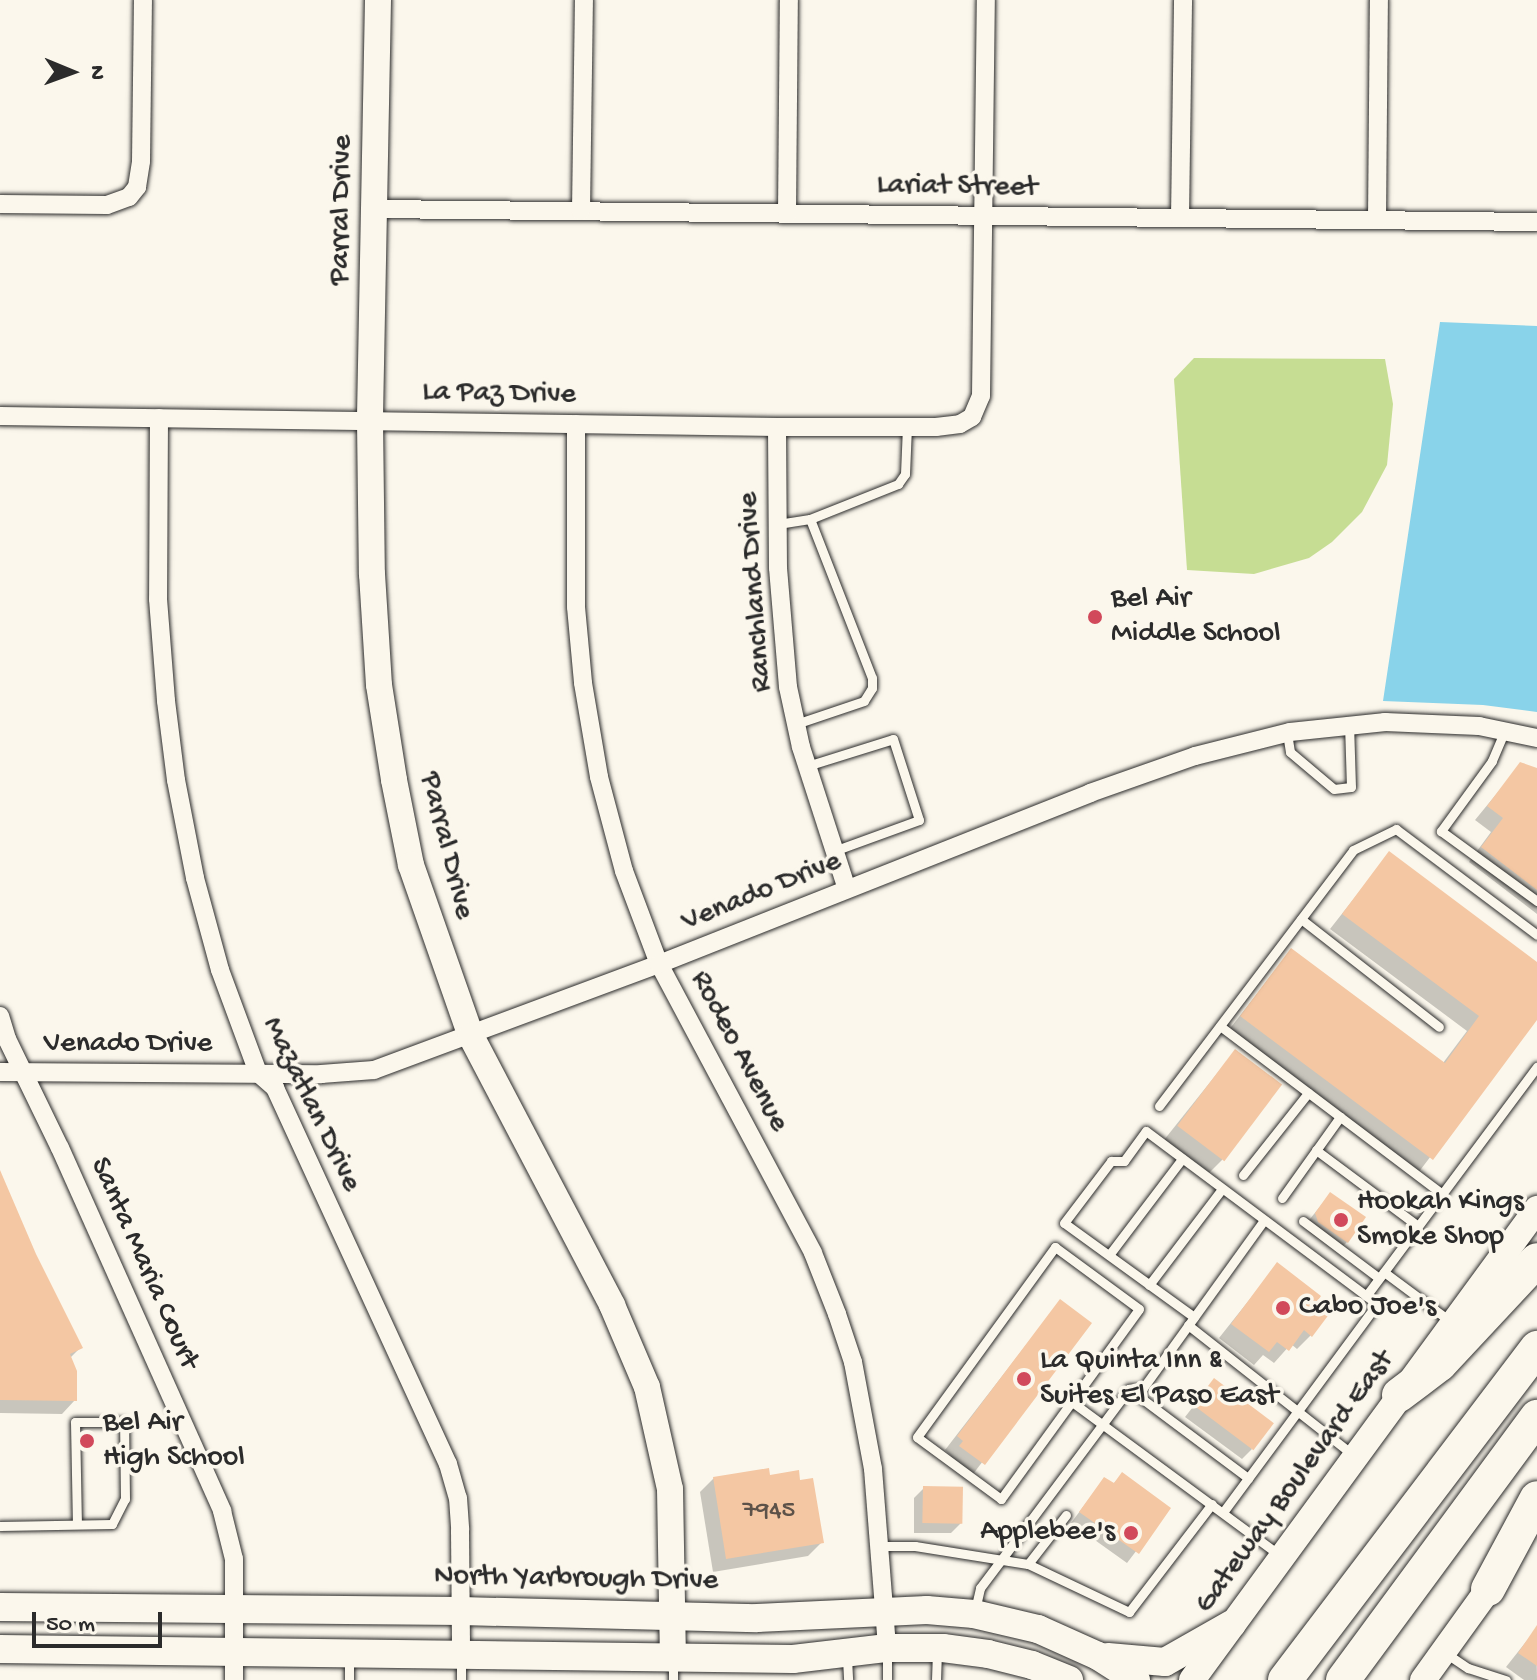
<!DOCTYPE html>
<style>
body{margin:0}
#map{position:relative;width:1537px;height:1680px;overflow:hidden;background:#fbf7ec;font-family:"Gochi Hand",sans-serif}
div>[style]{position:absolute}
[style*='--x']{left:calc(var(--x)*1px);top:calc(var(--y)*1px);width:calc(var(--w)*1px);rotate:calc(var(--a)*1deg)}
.green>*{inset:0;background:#c6dd93}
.water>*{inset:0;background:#89d3ea}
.shadow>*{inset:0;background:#0003}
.building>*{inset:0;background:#f4c7a3;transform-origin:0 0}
.roads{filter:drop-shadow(0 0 2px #2b2b2b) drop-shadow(0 0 2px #2b2b2b)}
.lane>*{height:9px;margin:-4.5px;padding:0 4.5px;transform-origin:4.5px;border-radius:4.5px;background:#fbf7ec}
.street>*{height:18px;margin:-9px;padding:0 9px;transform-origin:9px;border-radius:9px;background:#fbf7ec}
.secondary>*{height:26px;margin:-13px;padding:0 13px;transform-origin:13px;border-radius:13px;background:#fbf7ec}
.primary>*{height:28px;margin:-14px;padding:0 14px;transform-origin:14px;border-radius:14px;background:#fbf7ec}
.highway>*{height:34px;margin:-17px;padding:0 17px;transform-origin:17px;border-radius:17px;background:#fbf7ec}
.dots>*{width:22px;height:22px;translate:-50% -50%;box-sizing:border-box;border:4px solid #fbf7ec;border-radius:50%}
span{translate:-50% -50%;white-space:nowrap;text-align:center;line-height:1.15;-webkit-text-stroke:7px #fbf7ec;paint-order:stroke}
.number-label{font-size:26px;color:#5d5249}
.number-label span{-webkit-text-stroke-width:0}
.street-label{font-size:30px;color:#2b2b2b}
.poi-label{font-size:30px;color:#2b2b2b}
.left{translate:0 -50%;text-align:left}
.right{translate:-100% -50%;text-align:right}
.north{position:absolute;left:32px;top:32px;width:80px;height:80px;-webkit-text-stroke:6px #fbf7ec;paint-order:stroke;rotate:91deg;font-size:22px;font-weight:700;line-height:32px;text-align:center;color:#2b2b2b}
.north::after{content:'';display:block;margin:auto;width:28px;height:36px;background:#2b2b2b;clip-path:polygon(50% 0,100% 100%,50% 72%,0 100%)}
.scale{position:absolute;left:32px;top:1612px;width:130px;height:36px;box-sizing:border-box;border:4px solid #2b2b2b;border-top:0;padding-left:10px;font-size:24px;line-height:28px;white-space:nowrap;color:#2b2b2b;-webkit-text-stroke:6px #fbf7ec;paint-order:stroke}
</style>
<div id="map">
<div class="green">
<div style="clip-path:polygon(1194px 358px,1385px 359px,1393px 404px,1387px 465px,1362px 512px,1332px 542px,1309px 558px,1254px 574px,1187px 570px,1174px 379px)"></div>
</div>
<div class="water">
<div style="clip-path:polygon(1440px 322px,1537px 326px,1537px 712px,1483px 705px,1383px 701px)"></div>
</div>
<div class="shadow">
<div style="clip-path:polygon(1521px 764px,1537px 769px,1537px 914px,1469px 862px,1491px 832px,1475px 820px)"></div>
<div style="clip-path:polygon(1389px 854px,1537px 964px,1537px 1017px,1418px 1173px,1228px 1031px,1291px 950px,1443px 1063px,1467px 1031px,1330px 929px)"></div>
<div style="clip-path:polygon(1235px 1051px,1222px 1160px,1209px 1173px,1164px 1140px)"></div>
<div style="clip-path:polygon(0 1188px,81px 1347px,70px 1358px,75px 1400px,62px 1414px,0 1413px)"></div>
<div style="clip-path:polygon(1330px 1194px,1347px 1242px,1337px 1252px,1309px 1232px,1306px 1224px)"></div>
<div style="clip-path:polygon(1277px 1265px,1314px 1303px,1311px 1335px,1297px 1349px,1291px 1344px,1274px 1363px,1263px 1355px,1254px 1365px,1219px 1338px)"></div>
<div style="clip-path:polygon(1060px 1301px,1089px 1323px,970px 1478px,947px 1461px,951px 1456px,945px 1450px)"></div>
<div style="clip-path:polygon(1214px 1380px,1252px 1449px,1242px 1459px,1185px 1417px)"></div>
<div style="clip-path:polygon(1122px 1475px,1169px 1508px,1127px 1563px,1071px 1523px,1104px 1479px,1112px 1485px)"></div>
<div style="clip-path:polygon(714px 1478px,768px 1478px,821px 1543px,808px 1556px,713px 1572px,700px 1492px)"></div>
<div style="clip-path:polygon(924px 1488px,961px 1523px,951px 1533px,914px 1533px,914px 1498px)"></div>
<div style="clip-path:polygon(1536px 1629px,1537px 1680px,1524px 1680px,1506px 1667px)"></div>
</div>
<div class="building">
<div style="clip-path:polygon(1520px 762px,1537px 768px,1537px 890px,1481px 847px,1503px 818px,1487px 806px)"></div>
<div style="clip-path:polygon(1389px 851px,1537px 962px,1537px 1020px,1433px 1160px,1240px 1016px,1291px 948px,1445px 1063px,1479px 1016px,1342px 914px)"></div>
<div style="left:1235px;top:1049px;width:59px;height:96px;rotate:37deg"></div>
<div style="clip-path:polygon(0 1170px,36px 1254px,83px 1348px,70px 1354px,77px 1371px,77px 1401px,0 1400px)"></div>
<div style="clip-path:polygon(1330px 1192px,1366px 1217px,1348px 1243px,1318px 1222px,1315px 1213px)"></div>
<div style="clip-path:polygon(1277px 1262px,1321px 1296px,1317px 1302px,1330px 1313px,1312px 1337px,1304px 1330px,1289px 1351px,1277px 1342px,1269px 1352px,1231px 1324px)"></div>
<div style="clip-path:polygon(1060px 1299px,1092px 1323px,985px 1465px,959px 1446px,963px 1441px,957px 1436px)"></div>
<div style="left:1214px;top:1378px;width:75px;height:34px;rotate:37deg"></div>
<div style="clip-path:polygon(769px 1468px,770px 1475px,799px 1470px,800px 1480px,813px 1478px,824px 1543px,726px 1559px,713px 1477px)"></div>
<div style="clip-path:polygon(1122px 1472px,1171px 1508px,1139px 1554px,1079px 1512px,1104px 1477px,1114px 1483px)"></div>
<div style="left:923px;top:1486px;width:40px;height:37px;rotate:1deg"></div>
<div style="clip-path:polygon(1537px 1625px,1537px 1666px,1518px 1653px)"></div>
</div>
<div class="roads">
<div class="lane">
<div style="--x:810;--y:519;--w:95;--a:-21.7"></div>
<div style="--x:898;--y:484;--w:12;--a:-55"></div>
<div style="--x:905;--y:474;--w:47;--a:-87.6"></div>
<div style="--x:778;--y:524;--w:32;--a:-9"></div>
<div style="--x:810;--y:519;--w:171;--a:68.7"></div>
<div style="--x:872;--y:678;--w:10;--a:90"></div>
<div style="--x:872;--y:688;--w:15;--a:122"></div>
<div style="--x:864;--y:701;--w:72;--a:161.3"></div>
<div style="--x:1505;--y:730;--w:34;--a:113"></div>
<div style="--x:1492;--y:761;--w:87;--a:126.1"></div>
<div style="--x:1441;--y:831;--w:119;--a:36.1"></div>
<div style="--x:1287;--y:733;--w:19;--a:81"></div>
<div style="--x:1290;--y:752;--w:57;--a:40.1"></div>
<div style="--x:1334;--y:789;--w:17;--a:-7"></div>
<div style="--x:1351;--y:787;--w:62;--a:-91.8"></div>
<div style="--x:807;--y:766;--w:90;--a:-17.4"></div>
<div style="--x:893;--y:739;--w:85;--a:72.2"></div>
<div style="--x:919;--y:820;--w:90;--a:160"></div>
<div style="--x:1301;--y:919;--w:175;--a:38"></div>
<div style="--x:1220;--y:1026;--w:278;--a:37.1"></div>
<div style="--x:1159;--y:1106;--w:321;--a:-52.8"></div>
<div style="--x:1353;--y:850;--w:48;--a:-26"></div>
<div style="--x:1396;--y:829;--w:176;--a:36.9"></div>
<div style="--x:1316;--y:1150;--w:127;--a:36.7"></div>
<div style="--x:1243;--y:1175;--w:105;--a:-51.6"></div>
<div style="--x:1282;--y:1198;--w:100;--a:-54.4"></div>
<div style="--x:1303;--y:1221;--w:95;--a:36.9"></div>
<div style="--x:1055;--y:1247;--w:104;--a:36.4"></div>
<div style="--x:1139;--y:1309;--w:235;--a:126"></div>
<div style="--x:1001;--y:1499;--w:104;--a:-143.6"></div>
<div style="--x:917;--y:1437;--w:235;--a:-54"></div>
<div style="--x:1109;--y:1255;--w:121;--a:-52.8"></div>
<div style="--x:1384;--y:1272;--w:84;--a:36.7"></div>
<div style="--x:1149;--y:1285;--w:121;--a:-52.8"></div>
<div style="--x:1366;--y:1296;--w:286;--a:-53.3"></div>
<div style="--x:1194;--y:1317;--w:160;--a:-144.1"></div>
<div style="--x:1064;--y:1223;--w:78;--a:-52.8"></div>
<div style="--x:1111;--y:1161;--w:13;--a:0"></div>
<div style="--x:1124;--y:1161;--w:37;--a:-54"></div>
<div style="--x:1146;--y:1131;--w:289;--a:36.8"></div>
<div style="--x:1377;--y:1304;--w:259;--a:126.5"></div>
<div style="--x:1188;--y:1325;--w:209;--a:38.2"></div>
<div style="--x:1129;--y:1389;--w:149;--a:36.8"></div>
<div style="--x:1072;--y:1402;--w:260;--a:36.4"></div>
<div style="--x:0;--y:1526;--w:112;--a:-1"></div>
<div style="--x:112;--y:1524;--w:28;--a:-63"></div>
<div style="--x:125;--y:1499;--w:77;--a:-90.7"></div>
<div style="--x:124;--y:1422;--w:49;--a:180"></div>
<div style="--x:75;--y:1422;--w:102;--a:88.9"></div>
<div style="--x:879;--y:1546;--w:36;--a:0"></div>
<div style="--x:915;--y:1546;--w:114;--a:9.1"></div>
<div style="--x:1028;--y:1564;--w:112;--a:25.4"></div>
<div style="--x:1129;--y:1612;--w:136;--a:-52.5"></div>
<div style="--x:1028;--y:1564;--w:62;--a:-52.2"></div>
<div style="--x:975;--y:1610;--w:23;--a:-77"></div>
<div style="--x:980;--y:1588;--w:35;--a:-53"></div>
<div style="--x:1001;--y:1560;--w:214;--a:-53.2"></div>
<div style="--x:1129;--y:1389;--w:14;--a:-4"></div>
<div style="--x:1143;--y:1388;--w:207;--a:-54.2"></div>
<div style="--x:887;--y:1652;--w:28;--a:90"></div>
<div style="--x:1444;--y:1652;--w:29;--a:34"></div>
<div style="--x:1468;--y:1668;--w:40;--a:18"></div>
<div style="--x:847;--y:1658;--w:22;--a:87"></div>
<div style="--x:349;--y:1680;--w:24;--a:-90"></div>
<div style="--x:461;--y:1680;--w:23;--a:-90"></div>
<div style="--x:673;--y:1680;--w:18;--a:-90"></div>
<div style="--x:936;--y:1680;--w:29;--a:-88"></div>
</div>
<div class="street">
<div style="--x:0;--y:204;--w:107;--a:0.5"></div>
<div style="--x:107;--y:205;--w:23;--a:-20"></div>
<div style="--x:129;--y:197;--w:13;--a:-51"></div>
<div style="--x:137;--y:187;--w:26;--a:-81"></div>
<div style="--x:141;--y:161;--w:161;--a:-89.3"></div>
<div style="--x:375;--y:209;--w:1162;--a:0.64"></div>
<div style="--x:581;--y:211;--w:211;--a:-89.2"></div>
<div style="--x:787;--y:214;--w:214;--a:-89.5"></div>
<div style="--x:1180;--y:218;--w:218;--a:-89.2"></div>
<div style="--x:1377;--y:220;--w:220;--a:-89.5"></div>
<div style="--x:0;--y:416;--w:777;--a:0.81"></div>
<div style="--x:777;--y:427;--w:159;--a:0"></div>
<div style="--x:936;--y:427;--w:24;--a:-7"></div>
<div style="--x:960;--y:424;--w:14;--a:-30"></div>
<div style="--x:972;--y:417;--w:23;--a:-67"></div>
<div style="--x:981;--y:396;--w:396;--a:-89.3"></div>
<div style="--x:159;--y:418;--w:181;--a:90.3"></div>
<div style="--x:158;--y:599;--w:102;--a:85.5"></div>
<div style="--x:166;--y:701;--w:80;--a:82.8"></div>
<div style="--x:176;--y:780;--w:100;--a:79"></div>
<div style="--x:195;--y:878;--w:95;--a:74.8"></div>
<div style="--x:220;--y:970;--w:110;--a:69.7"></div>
<div style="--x:258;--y:1073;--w:23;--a:41"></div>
<div style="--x:275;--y:1088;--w:414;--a:65.3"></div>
<div style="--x:448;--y:1464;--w:35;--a:74"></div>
<div style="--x:458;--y:1498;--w:32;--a:86"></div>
<div style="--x:460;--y:1530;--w:123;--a:89.5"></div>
<div style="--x:576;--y:424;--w:183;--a:90"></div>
<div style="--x:576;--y:607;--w:76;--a:84.7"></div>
<div style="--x:583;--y:683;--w:95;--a:80.3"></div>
<div style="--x:599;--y:777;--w:97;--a:75.1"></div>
<div style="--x:624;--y:871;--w:99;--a:69.4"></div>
<div style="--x:659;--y:964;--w:327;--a:61.9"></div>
<div style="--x:813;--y:1253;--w:66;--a:68.5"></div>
<div style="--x:837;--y:1314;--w:51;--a:71.6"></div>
<div style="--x:853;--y:1362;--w:109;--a:79.4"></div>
<div style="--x:873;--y:1469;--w:180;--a:85.5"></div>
<div style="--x:777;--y:427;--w:141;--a:89.6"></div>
<div style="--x:778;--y:568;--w:119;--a:85.2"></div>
<div style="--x:788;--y:687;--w:61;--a:77.8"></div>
<div style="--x:801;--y:747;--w:149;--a:72.1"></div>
<div style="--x:0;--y:1016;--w:24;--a:73"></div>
<div style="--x:7;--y:1039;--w:121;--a:64.1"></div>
<div style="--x:60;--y:1148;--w:398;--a:65.9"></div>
<div style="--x:222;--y:1511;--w:49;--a:76"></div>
<div style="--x:234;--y:1559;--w:121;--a:90"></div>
<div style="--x:0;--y:1072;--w:321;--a:0.4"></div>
<div style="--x:321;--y:1074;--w:53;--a:-4.3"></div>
<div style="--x:374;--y:1070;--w:304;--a:-20.4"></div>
<div style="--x:659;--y:964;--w:464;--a:-21.6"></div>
<div style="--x:1090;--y:793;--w:111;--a:-19.4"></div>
<div style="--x:1195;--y:756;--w:98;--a:-14.2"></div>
<div style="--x:1290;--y:732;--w:96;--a:-6"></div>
<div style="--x:1385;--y:722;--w:94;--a:2.4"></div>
<div style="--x:1479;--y:726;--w:59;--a:11.7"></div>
</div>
<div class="secondary">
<div style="--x:378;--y:0;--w:421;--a:91.1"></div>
<div style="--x:370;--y:421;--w:153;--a:89.3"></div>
<div style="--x:372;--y:574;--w:111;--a:86.4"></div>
<div style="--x:379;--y:685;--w:96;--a:81"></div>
<div style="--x:394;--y:780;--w:87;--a:78.7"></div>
<div style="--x:411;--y:865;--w:181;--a:70.7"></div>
<div style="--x:471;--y:1036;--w:304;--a:62.3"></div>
<div style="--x:612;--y:1305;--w:89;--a:66.9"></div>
<div style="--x:647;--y:1387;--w:105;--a:77.3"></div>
<div style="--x:670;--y:1489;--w:170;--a:89"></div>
<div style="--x:1192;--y:1680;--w:584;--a:-53.78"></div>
<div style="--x:1423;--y:1680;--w:128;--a:-54.2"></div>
</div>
<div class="primary">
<div style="--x:0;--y:1607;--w:461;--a:0.5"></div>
<div style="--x:461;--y:1611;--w:296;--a:1.4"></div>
<div style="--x:757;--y:1618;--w:170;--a:-2.7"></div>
<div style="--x:927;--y:1610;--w:47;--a:4.9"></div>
<div style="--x:974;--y:1614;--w:66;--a:13.2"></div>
<div style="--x:1038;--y:1629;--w:66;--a:24.2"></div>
<div style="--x:1098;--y:1656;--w:45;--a:32.3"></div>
<div style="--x:0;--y:1649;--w:793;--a:0.72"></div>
<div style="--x:793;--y:1659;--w:95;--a:-6.7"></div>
<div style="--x:887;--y:1648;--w:56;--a:0"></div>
<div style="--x:943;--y:1648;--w:45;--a:7.6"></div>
<div style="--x:988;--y:1654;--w:45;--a:14"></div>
<div style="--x:1032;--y:1665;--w:40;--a:22"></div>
<div style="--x:1108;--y:1657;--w:57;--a:5"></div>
<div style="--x:1165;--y:1662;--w:77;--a:-29.6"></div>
</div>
<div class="highway">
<div style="--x:1399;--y:1395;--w:51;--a:-37.1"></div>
<div style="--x:1440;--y:1364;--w:142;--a:-47"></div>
<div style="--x:1488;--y:1589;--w:103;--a:-61.7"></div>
<div style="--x:1285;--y:1680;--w:417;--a:-52.8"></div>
<div style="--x:1343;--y:1680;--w:327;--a:-53.6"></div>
</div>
</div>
<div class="dots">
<div style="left:1095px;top:617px;background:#d1495b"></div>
<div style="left:1341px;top:1220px;background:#d1495b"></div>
<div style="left:1283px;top:1308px;background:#d1495b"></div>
<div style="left:1024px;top:1379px;background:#d1495b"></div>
<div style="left:87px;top:1441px;background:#d1495b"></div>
<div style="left:1131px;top:1533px;background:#d1495b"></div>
</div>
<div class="number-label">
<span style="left:769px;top:1512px">7945</span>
</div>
<div class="street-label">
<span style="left:957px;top:188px;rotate:1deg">Lariat Street</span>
<span style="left:343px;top:210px;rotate:-89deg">Parral Drive</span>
<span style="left:499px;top:395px;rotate:1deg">La Paz Drive</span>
<span style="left:757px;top:592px;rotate:-94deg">Ranchland Drive</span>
<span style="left:445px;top:846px;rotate:76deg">Parral Drive</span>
<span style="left:762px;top:893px;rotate:-22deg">Venado Drive</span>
<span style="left:128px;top:1045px">Venado Drive</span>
<span style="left:738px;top:1052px;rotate:62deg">Rodeo Avenue</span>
<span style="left:310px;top:1105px;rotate:64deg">Mazatlan Drive</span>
<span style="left:143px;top:1264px;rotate:66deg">Santa Maria Court</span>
<span style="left:1296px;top:1483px;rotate:-54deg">Gateway Boulevard East</span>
<span style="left:576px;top:1580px;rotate:1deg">North Yarbrough Drive</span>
</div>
<div class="poi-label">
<span class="left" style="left:1111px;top:617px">Bel Air<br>Middle School</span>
<span class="left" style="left:1357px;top:1220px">Hookah Kings<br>Smoke Shop</span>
<span class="left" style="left:1299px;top:1308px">Cabo Joe's</span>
<span class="left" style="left:1040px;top:1379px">La Quinta Inn &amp;<br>Suites El Paso East</span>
<span class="left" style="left:103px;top:1441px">Bel Air<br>High School</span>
<span class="right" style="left:1115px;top:1533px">Applebee's</span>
</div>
<div class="north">N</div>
<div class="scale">50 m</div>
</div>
